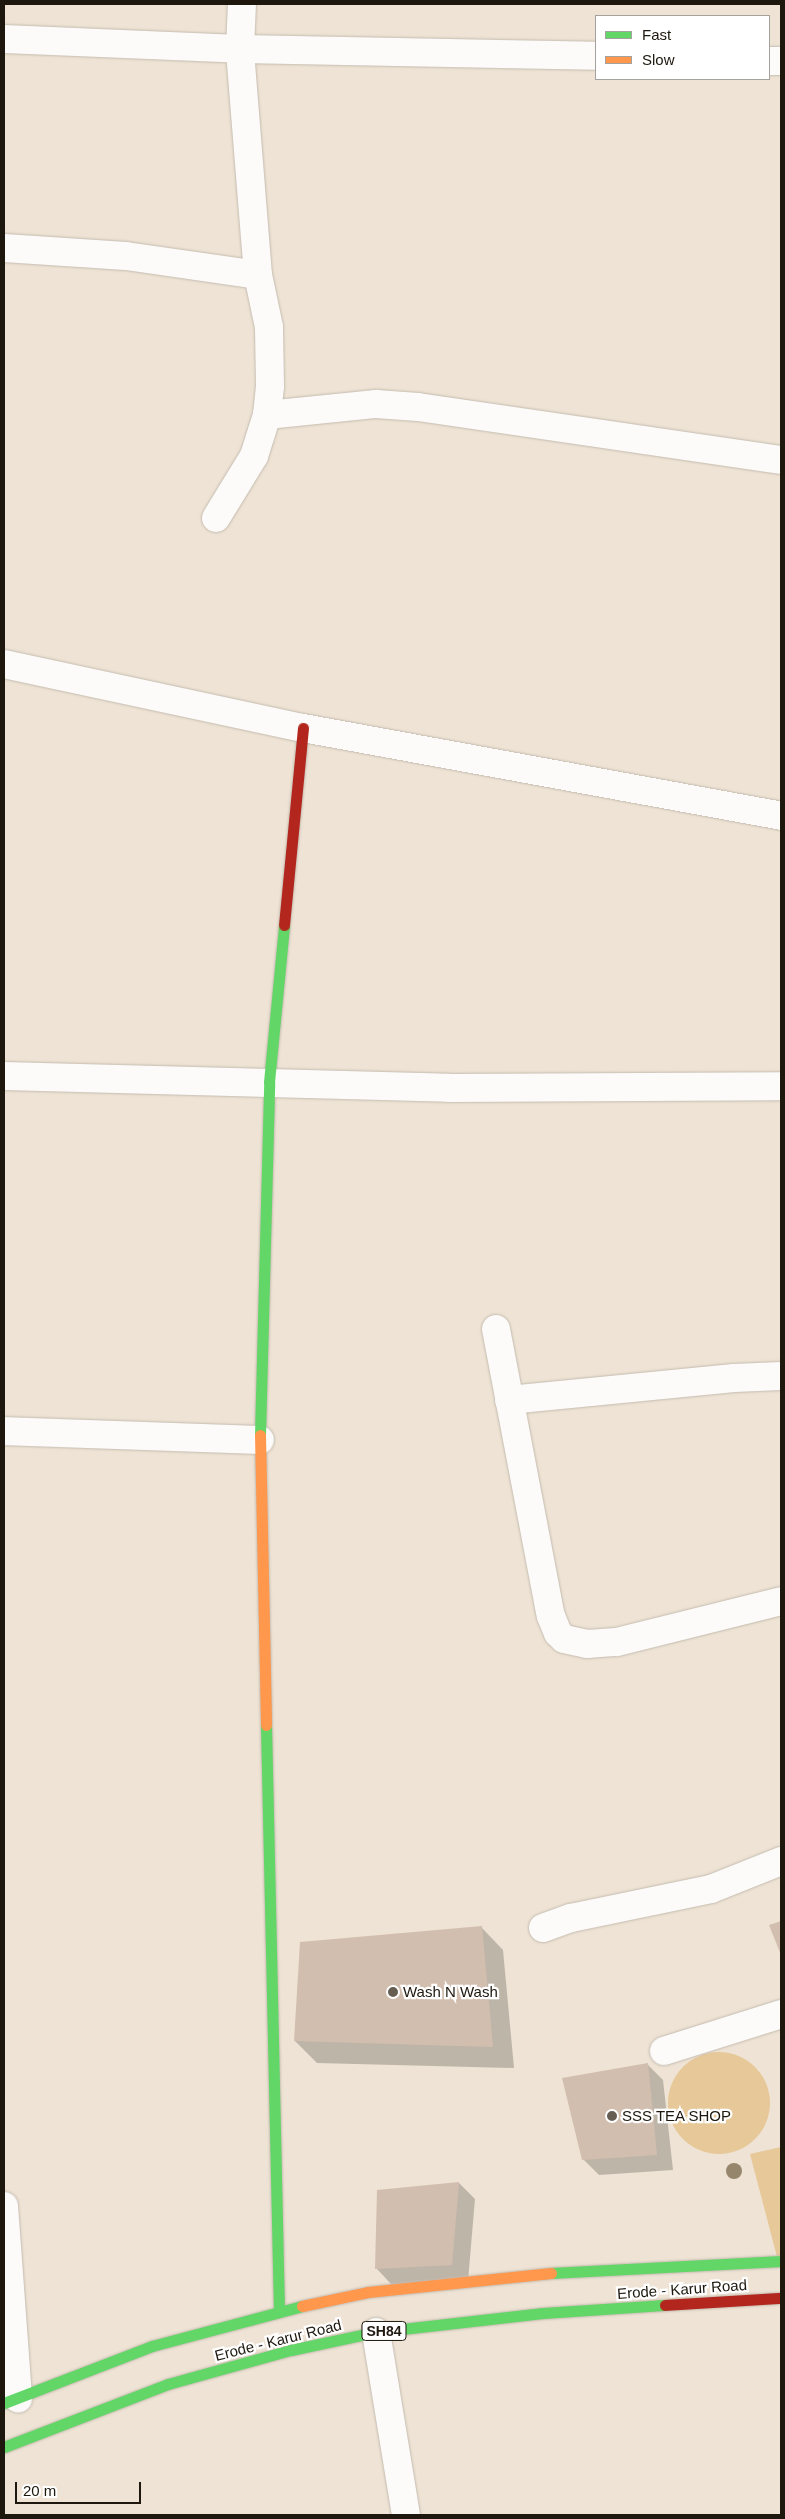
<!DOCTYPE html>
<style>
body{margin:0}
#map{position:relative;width:785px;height:2519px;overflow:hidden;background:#eee3d4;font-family:Arial,sans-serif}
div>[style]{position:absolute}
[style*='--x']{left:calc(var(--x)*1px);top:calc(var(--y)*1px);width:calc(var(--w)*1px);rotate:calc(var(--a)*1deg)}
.green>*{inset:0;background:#e7c898}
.round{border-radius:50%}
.shadow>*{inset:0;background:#0003}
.building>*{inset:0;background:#d2beae}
.roads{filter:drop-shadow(0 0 1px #c4bbb0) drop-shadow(0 0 1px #c4bbb0)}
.street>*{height:28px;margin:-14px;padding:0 14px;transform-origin:14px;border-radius:14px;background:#fcfbf9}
.fast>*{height:11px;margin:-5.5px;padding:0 5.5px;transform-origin:5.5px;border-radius:5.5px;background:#63d668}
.slow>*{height:11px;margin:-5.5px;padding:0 5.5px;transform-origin:5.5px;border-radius:5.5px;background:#ff974d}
.jam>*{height:11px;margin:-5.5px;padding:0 5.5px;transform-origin:5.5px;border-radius:5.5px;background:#b3261e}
.trees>*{width:16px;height:16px;margin:-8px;border-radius:50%;background:#96866c}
.dots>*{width:14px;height:14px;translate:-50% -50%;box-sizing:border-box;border:2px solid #fff;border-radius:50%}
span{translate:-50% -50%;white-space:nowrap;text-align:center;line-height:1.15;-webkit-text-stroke:4.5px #fff;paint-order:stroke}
.shield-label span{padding:1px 4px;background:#fff;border:1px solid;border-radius:4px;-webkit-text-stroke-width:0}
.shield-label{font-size:14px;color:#1d170d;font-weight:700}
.poi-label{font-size:15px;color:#1d170d}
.left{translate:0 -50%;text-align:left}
.street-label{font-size:15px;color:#1d170d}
.frame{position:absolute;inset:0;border:5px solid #1d170d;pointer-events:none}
.legend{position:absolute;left:595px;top:15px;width:175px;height:65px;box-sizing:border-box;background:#fff;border:1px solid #a5a29e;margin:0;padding:6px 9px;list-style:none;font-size:15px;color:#1d170d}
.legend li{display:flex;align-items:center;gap:10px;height:25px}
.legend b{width:25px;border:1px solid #a5a29e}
.scale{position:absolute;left:15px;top:2482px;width:126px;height:22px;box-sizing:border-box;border:2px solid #1d170d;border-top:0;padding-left:6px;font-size:15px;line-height:18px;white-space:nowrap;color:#1d170d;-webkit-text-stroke:4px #fff;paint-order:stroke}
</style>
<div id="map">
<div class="green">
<div class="round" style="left:668px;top:2052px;width:102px;height:102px"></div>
<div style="clip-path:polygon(781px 2147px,781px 2272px,750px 2154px)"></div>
</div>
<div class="shadow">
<div style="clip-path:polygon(482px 1928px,503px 1950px,514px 2068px,317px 2063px,295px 2041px)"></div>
<div style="clip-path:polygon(647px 2064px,663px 2080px,673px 2170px,599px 2175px,583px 2159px)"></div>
<div style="clip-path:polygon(459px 2183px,475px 2199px,468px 2281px,392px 2285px,377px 2269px)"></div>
</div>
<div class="building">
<div style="clip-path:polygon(781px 1921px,781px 1955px,769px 1925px)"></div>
<div style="clip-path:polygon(482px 1926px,493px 2047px,294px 2041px,300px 1942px)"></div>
<div style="clip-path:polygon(648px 2063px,657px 2155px,582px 2160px,562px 2078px)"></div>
<div style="clip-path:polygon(459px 2182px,452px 2265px,375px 2269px,377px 2190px)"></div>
</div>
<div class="roads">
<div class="street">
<div style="--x:4;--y:39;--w:236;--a:2.4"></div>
<div style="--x:240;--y:49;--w:356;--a:1.1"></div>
<div style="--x:769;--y:61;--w:12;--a:0"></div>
<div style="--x:4;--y:248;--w:122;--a:3.8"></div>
<div style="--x:126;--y:256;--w:133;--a:8.2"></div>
<div style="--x:267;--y:415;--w:110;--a:-5.8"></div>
<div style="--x:376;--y:404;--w:42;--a:4.1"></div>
<div style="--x:418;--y:407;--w:367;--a:8.3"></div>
<div style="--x:216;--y:518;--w:73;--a:-58.5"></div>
<div style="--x:254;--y:456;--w:43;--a:-72.4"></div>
<div style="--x:267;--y:415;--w:29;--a:-84"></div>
<div style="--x:270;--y:386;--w:59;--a:-91"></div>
<div style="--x:269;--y:327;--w:53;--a:-101.9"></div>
<div style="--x:258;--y:275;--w:227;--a:-94.6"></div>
<div style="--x:240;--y:49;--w:45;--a:-87.5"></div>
<div style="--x:4;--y:664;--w:306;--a:12.1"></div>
<div style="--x:303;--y:728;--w:486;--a:10.4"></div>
<div style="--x:4;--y:1076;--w:445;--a:1.5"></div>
<div style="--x:449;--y:1088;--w:332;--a:-0.3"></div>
<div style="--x:496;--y:1329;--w:292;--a:79.2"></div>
<div style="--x:551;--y:1616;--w:18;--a:68"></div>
<div style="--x:558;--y:1633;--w:8;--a:45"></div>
<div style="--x:564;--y:1639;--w:24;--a:12"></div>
<div style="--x:587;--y:1644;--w:30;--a:-4"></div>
<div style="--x:617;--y:1642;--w:169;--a:-14"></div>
<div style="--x:509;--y:1400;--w:226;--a:-5.6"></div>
<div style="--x:734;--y:1378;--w:47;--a:-2.4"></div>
<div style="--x:4;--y:1431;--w:256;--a:2"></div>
<div style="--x:543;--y:1928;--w:30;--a:-20"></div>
<div style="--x:571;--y:1918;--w:143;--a:-11.7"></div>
<div style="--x:711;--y:1889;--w:75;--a:-21.8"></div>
<div style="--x:664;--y:2051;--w:123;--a:-17.5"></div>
<div style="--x:4;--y:2206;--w:193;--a:85.8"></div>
<div style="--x:376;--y:2332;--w:185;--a:80.7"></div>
</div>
<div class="fast">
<div style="--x:260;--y:1435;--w:353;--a:-88.5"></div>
<div style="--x:269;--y:1082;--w:158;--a:-84.5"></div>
<div style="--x:266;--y:1725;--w:586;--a:88.73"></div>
<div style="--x:551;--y:2273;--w:230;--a:-3"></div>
<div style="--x:4;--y:2403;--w:159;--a:-21.1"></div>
<div style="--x:152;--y:2346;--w:155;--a:-14.9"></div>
<div style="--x:4;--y:2447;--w:176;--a:-21"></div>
<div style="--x:168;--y:2384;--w:128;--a:-15.5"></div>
<div style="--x:291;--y:2350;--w:87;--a:-12"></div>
<div style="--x:376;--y:2332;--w:168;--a:-6.5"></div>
<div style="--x:543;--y:2313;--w:122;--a:-3.8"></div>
</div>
<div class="slow">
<div style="--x:260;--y:1435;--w:290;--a:88.8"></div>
<div style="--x:302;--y:2306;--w:67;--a:-12"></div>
<div style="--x:368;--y:2292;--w:184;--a:-5.9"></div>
</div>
<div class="jam">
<div style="--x:284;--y:925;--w:198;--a:-84.5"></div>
<div style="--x:665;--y:2305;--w:116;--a:-3.5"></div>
</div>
</div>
<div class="trees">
<div style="left:734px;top:2171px"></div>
</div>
<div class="dots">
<div style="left:393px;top:1992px;background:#665e53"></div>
<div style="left:612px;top:2116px;background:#665e53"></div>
</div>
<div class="shield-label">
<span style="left:384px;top:2331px">SH84</span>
</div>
<div class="poi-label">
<span class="left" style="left:403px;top:1992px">Wash N Wash</span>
<span class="left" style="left:622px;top:2116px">SSS TEA SHOP</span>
</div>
<div class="street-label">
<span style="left:682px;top:2289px;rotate:-4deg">Erode - Karur Road</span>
<span style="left:278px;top:2340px;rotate:-14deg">Erode - Karur Road</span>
</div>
<div class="frame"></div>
<ul class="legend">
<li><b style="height:6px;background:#63d668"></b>Fast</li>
<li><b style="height:6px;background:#ff974d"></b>Slow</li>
</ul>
<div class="scale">20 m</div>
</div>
